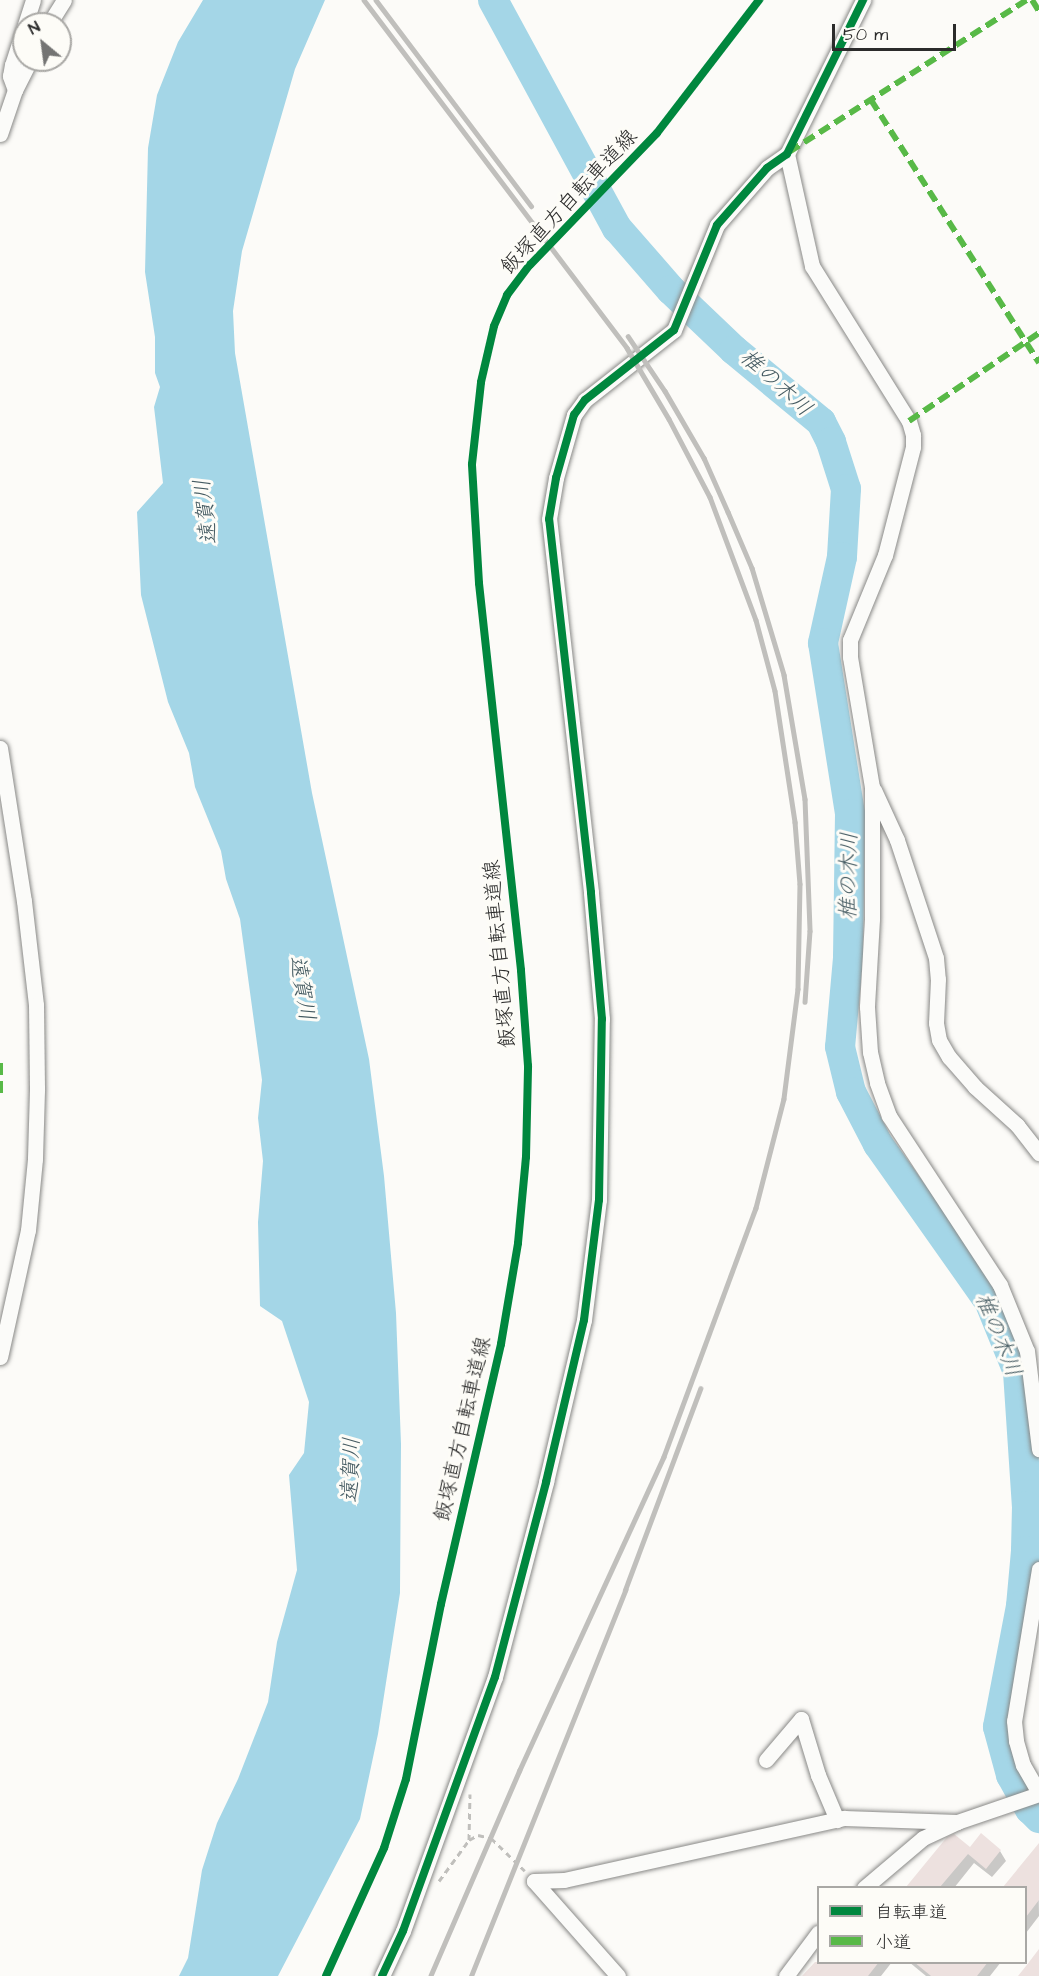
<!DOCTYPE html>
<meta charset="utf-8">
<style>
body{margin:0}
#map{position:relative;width:1039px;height:1976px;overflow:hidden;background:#fcfbf8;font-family:"Architects Daughter","Klee One",sans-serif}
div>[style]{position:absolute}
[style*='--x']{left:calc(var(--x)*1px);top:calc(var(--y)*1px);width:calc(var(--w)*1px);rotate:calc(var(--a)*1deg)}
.water>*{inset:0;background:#a4d6e7}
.shadow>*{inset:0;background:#0003}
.river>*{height:30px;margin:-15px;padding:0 15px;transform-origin:15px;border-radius:15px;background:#a4d6e7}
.building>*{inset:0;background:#ede1df}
.path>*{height:3px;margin-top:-1.5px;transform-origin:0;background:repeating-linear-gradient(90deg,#c0bfbc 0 6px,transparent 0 10.5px)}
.roads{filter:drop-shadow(0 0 2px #898987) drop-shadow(0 0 2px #898987)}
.street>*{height:15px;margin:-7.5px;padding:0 7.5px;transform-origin:7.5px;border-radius:7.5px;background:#fbfbf9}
.rail>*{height:4.5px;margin:-2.25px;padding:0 2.25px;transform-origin:2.25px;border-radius:2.25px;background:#c0bfbc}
.quiet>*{height:6px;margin-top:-3px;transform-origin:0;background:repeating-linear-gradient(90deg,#58b947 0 12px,transparent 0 18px)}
.cycleway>*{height:8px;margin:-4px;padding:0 4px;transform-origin:4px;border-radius:4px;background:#00873e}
span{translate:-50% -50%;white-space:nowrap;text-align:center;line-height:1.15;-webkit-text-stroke:6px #fdfcf7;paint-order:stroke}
.street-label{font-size:21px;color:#2b2b2b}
.water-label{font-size:22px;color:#445a61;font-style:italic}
.legend{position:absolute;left:817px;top:1886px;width:210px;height:78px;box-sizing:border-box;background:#fdfcf7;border:2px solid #a9a8a5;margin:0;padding:8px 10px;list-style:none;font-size:18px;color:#2b2b2b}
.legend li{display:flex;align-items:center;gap:12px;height:30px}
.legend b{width:30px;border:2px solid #a9a8a5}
.north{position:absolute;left:12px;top:12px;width:60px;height:60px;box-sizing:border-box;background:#fdfcf7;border:2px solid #a9a8a5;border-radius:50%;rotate:331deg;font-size:16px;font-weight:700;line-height:24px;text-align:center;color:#2b2b2b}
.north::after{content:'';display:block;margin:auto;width:21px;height:27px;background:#747473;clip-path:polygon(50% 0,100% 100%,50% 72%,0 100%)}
.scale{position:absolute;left:832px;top:24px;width:124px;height:27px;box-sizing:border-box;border:3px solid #2b2b2b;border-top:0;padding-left:8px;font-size:18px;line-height:21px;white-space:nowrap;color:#2b2b2b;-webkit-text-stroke:4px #fdfcf7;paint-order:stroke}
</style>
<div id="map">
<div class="water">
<div style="clip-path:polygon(203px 0,325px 0,295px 69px,242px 251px,233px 311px,235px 353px,312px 793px,369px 1059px,384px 1176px,396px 1313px,401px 1444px,400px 1593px,378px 1734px,360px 1819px,278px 1976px,179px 1976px,188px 1958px,202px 1870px,217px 1823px,238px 1779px,268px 1702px,277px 1642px,297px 1570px,289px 1475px,304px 1453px,309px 1402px,282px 1321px,260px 1306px,258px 1222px,263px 1161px,258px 1118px,262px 1080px,240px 919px,226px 879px,221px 851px,195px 787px,189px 753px,168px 702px,141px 595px,137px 512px,163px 483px,154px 407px,160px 387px,155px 373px,155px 337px,145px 272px,148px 148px,157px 95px,178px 42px)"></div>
</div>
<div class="shadow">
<div style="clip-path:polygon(981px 1835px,1000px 1851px,1006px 1861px,992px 1877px,974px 1863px,954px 1888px,908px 1888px,948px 1839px,970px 1849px)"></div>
<div style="clip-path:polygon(1038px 1847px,1039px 1916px,1026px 1933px,1026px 1888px,1005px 1888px)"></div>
<div style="clip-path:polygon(818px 1961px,818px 1962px,892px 1962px,881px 1976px,804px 1976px)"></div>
<div style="clip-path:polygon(909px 1962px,1001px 1962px,990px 1976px,926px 1976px)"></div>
</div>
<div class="river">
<div style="--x:493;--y:0;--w:260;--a:61.5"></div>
<div style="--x:617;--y:228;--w:82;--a:48.9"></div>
<div style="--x:671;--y:290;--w:87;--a:43.6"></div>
<div style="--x:734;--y:350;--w:113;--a:39.6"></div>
<div style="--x:821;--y:422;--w:22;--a:63"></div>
<div style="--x:831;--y:442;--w:49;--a:72.3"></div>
<div style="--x:846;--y:489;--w:68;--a:93.4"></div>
<div style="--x:842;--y:557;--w:88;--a:102.5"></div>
<div style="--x:823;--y:643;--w:173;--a:81"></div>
<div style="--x:850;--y:814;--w:144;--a:90.8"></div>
<div style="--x:848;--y:958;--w:89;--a:95.1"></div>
<div style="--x:840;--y:1047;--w:46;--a:76.3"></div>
<div style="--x:851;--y:1092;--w:59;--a:62.6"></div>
<div style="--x:878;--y:1144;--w:194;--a:54.8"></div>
<div style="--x:990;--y:1303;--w:74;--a:67.9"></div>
<div style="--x:1018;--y:1372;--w:134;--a:86.2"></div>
<div style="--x:1027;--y:1506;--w:45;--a:91.3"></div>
<div style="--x:1026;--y:1551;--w:55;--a:95.2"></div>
<div style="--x:1021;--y:1606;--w:123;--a:100.8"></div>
<div style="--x:998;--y:1727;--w:50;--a:74.8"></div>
<div style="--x:1011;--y:1775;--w:39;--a:61"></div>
<div style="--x:1030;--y:1809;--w:13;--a:45"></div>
</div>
<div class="building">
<div style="clip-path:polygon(981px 1833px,1001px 1850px,986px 1869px,968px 1854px,940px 1887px,906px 1887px,947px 1837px,954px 1834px,970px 1847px)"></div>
<div style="clip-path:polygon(1039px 1843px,1039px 1900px,1026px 1917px,1026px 1887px,1003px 1887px)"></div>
<div style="clip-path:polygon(1039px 1949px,1039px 1976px,1018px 1976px,1026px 1966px)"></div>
<div style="clip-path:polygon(815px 1962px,879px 1962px,868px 1976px,802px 1976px)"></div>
<div style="clip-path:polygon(914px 1962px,988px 1962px,977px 1976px,931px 1976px)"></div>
</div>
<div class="path">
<div style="--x:469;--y:1840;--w:46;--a:-88.8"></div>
<div style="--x:439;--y:1881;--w:51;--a:-53.8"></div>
<div style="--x:469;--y:1840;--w:10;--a:-29"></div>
<div style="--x:478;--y:1835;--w:13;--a:13"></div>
<div style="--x:491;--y:1838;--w:47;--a:44.1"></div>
</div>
<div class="roads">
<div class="street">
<div style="--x:49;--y:24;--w:28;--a:-58"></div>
<div style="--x:15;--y:90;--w:15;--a:-110"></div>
<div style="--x:10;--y:76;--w:11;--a:-80"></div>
<div style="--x:12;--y:65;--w:68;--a:-72.1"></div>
<div style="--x:0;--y:134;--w:46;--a:-71.2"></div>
<div style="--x:15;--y:90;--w:34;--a:-63"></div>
<div style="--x:787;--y:154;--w:115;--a:77.4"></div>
<div style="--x:812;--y:266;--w:183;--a:58"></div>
<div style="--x:909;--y:421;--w:15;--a:74"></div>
<div style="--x:913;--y:435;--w:12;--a:90"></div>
<div style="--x:913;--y:447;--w:112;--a:104.5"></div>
<div style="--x:885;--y:555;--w:92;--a:112.4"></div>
<div style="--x:850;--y:640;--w:17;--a:90"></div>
<div style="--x:850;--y:657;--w:132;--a:80.4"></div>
<div style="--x:872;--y:787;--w:132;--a:90"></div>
<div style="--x:872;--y:919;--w:88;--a:93.3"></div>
<div style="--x:867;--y:1007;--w:45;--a:86.2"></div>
<div style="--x:870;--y:1052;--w:32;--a:77"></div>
<div style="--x:877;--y:1083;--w:35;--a:70"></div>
<div style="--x:889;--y:1116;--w:202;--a:56.7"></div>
<div style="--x:1000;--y:1285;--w:71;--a:67.8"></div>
<div style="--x:1027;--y:1351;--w:99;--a:83"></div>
<div style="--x:0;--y:748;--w:155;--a:81.1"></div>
<div style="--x:24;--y:901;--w:105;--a:83.4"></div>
<div style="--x:36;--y:1005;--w:85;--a:89.3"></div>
<div style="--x:37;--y:1090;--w:69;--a:91.7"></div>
<div style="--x:35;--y:1159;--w:71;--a:95.6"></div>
<div style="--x:28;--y:1230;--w:130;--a:102.4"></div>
<div style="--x:874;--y:790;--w:55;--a:65.3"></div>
<div style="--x:897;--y:840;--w:124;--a:71.7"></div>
<div style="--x:936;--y:958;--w:21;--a:85"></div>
<div style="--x:938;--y:979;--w:44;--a:92.6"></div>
<div style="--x:936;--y:1023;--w:17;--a:80"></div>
<div style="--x:939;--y:1040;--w:20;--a:60"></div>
<div style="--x:949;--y:1057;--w:40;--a:49"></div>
<div style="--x:975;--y:1087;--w:57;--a:42.1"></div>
<div style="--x:1017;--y:1125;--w:36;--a:52"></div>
<div style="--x:1039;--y:1569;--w:154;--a:99.3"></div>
<div style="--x:1014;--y:1721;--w:20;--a:84"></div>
<div style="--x:1016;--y:1741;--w:25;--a:74"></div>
<div style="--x:1023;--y:1765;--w:32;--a:60"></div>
<div style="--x:766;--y:1760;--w:54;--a:-49.5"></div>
<div style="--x:801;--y:1719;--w:59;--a:73.1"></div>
<div style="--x:818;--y:1775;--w:49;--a:67.1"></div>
<div style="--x:864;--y:1888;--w:77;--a:-40.3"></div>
<div style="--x:923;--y:1838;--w:38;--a:-25"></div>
<div style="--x:957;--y:1822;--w:87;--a:-18.9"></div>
<div style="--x:382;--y:1976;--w:50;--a:-65"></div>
<div style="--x:403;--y:1931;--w:270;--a:-70.1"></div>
<div style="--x:495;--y:1677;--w:202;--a:-75.3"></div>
<div style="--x:546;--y:1482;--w:166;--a:-76.8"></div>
<div style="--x:584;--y:1320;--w:121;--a:-82.9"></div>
<div style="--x:599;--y:1200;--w:181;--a:-89.1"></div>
<div style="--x:602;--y:1019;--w:127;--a:-95"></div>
<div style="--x:591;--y:892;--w:375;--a:-96.4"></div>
<div style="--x:549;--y:519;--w:42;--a:-80.3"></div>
<div style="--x:556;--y:478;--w:66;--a:-74.1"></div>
<div style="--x:574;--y:415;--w:19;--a:-54"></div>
<div style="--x:585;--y:400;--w:113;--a:-38.2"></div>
<div style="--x:674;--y:330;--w:113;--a:-67.7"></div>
<div style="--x:717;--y:225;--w:76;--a:-48.7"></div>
<div style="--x:767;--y:168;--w:24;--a:-35"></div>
<div style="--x:787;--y:154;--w:172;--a:-63.7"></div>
<div style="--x:618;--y:1976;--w:127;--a:-131.5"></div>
<div style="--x:534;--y:1881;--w:30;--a:-2"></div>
<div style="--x:564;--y:1880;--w:287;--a:-12.5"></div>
<div style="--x:844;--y:1818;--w:113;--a:2"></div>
<div style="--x:786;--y:1976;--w:54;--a:-53.3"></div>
</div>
</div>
<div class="rail">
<div style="--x:364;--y:0;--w:436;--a:52.9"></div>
<div style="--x:627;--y:348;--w:82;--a:59.4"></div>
<div style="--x:669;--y:419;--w:88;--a:62.3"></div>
<div style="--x:710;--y:497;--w:131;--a:69.5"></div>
<div style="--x:756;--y:620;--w:73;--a:75"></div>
<div style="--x:775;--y:691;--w:133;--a:81.3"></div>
<div style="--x:795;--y:822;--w:62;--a:85.4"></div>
<div style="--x:800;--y:884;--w:105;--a:91.1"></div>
<div style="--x:798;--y:989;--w:111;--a:97.3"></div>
<div style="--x:784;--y:1099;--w:113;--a:104.4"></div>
<div style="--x:756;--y:1208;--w:265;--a:110.3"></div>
<div style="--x:664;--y:1457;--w:345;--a:114.7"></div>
<div style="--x:520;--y:1770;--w:224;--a:113.4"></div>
<div style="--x:376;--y:0;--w:258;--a:53"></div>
<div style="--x:628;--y:336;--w:66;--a:56.1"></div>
<div style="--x:665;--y:391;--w:78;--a:59.8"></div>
<div style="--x:704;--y:458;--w:59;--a:66"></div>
<div style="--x:728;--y:512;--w:61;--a:66.8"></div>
<div style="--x:752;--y:568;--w:112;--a:73.3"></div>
<div style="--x:784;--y:675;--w:126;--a:80.4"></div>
<div style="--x:805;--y:799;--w:132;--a:87.8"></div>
<div style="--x:810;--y:931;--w:71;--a:94"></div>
<div style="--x:471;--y:1976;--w:416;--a:-68.2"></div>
<div style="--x:625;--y:1590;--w:215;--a:-69.5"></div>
</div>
<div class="quiet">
<div style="--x:1032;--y:0;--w:13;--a:58"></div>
<div style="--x:871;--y:100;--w:312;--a:57.4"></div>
<div style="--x:789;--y:152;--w:282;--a:-32.6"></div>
<div style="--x:909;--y:421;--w:157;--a:-34.1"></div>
<div style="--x:0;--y:1063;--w:36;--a:90"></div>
</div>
<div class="cycleway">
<div style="--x:326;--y:1976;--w:141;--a:-65.6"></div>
<div style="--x:384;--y:1848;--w:72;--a:-72.3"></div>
<div style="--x:406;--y:1779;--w:178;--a:-78.7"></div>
<div style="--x:441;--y:1604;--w:267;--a:-77"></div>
<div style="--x:501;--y:1344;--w:102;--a:-80.4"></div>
<div style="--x:518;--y:1243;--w:86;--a:-84.7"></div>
<div style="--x:526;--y:1157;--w:91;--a:-88.7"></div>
<div style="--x:528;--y:1066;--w:96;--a:-94.2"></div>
<div style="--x:521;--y:970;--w:389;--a:-96.2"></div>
<div style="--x:479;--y:583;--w:119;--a:-93.4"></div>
<div style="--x:472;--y:464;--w:82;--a:-83.7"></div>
<div style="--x:481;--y:382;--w:57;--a:-76.9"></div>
<div style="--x:494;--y:326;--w:34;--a:-67"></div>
<div style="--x:507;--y:295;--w:38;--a:-53"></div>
<div style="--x:530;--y:265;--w:183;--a:-46.1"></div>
<div style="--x:657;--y:133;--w:168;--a:-52.5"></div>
<div style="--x:382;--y:1976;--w:50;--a:-65"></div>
<div style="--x:403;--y:1931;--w:270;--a:-70.1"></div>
<div style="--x:495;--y:1677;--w:202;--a:-75.3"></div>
<div style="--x:546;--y:1482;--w:166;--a:-76.8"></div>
<div style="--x:584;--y:1320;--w:121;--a:-82.9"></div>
<div style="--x:599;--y:1200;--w:181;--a:-89.1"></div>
<div style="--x:602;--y:1019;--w:127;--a:-95"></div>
<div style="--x:591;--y:892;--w:375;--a:-96.4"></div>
<div style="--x:549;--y:519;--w:42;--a:-80.3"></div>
<div style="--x:556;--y:478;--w:66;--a:-74.1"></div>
<div style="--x:574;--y:415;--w:19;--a:-54"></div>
<div style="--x:585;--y:400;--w:113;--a:-38.2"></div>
<div style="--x:674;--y:330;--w:113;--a:-67.7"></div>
<div style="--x:717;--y:225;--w:76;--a:-48.7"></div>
<div style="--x:767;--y:168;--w:24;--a:-35"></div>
<div style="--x:787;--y:154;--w:172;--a:-63.7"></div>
</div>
<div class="street-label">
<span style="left:569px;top:202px;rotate:-47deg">飯塚直方自転車道線</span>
<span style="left:500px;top:954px;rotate:-95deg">飯塚直方自転車道線</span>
<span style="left:463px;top:1429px;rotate:-77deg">飯塚直方自転車道線</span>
</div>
<div class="water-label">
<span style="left:776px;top:383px;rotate:42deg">椎の木川</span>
<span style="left:206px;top:512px;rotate:-97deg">遠賀川</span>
<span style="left:849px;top:876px;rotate:-89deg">椎の木川</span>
<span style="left:302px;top:988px;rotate:81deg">遠賀川</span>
<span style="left:998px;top:1335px;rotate:68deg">椎の木川</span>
<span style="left:351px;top:1470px;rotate:-88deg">遠賀川</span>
</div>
<ul class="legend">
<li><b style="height:8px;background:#00873e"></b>自転車道</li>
<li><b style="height:8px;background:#58b947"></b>小道</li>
</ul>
<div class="north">N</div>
<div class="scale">50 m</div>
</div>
